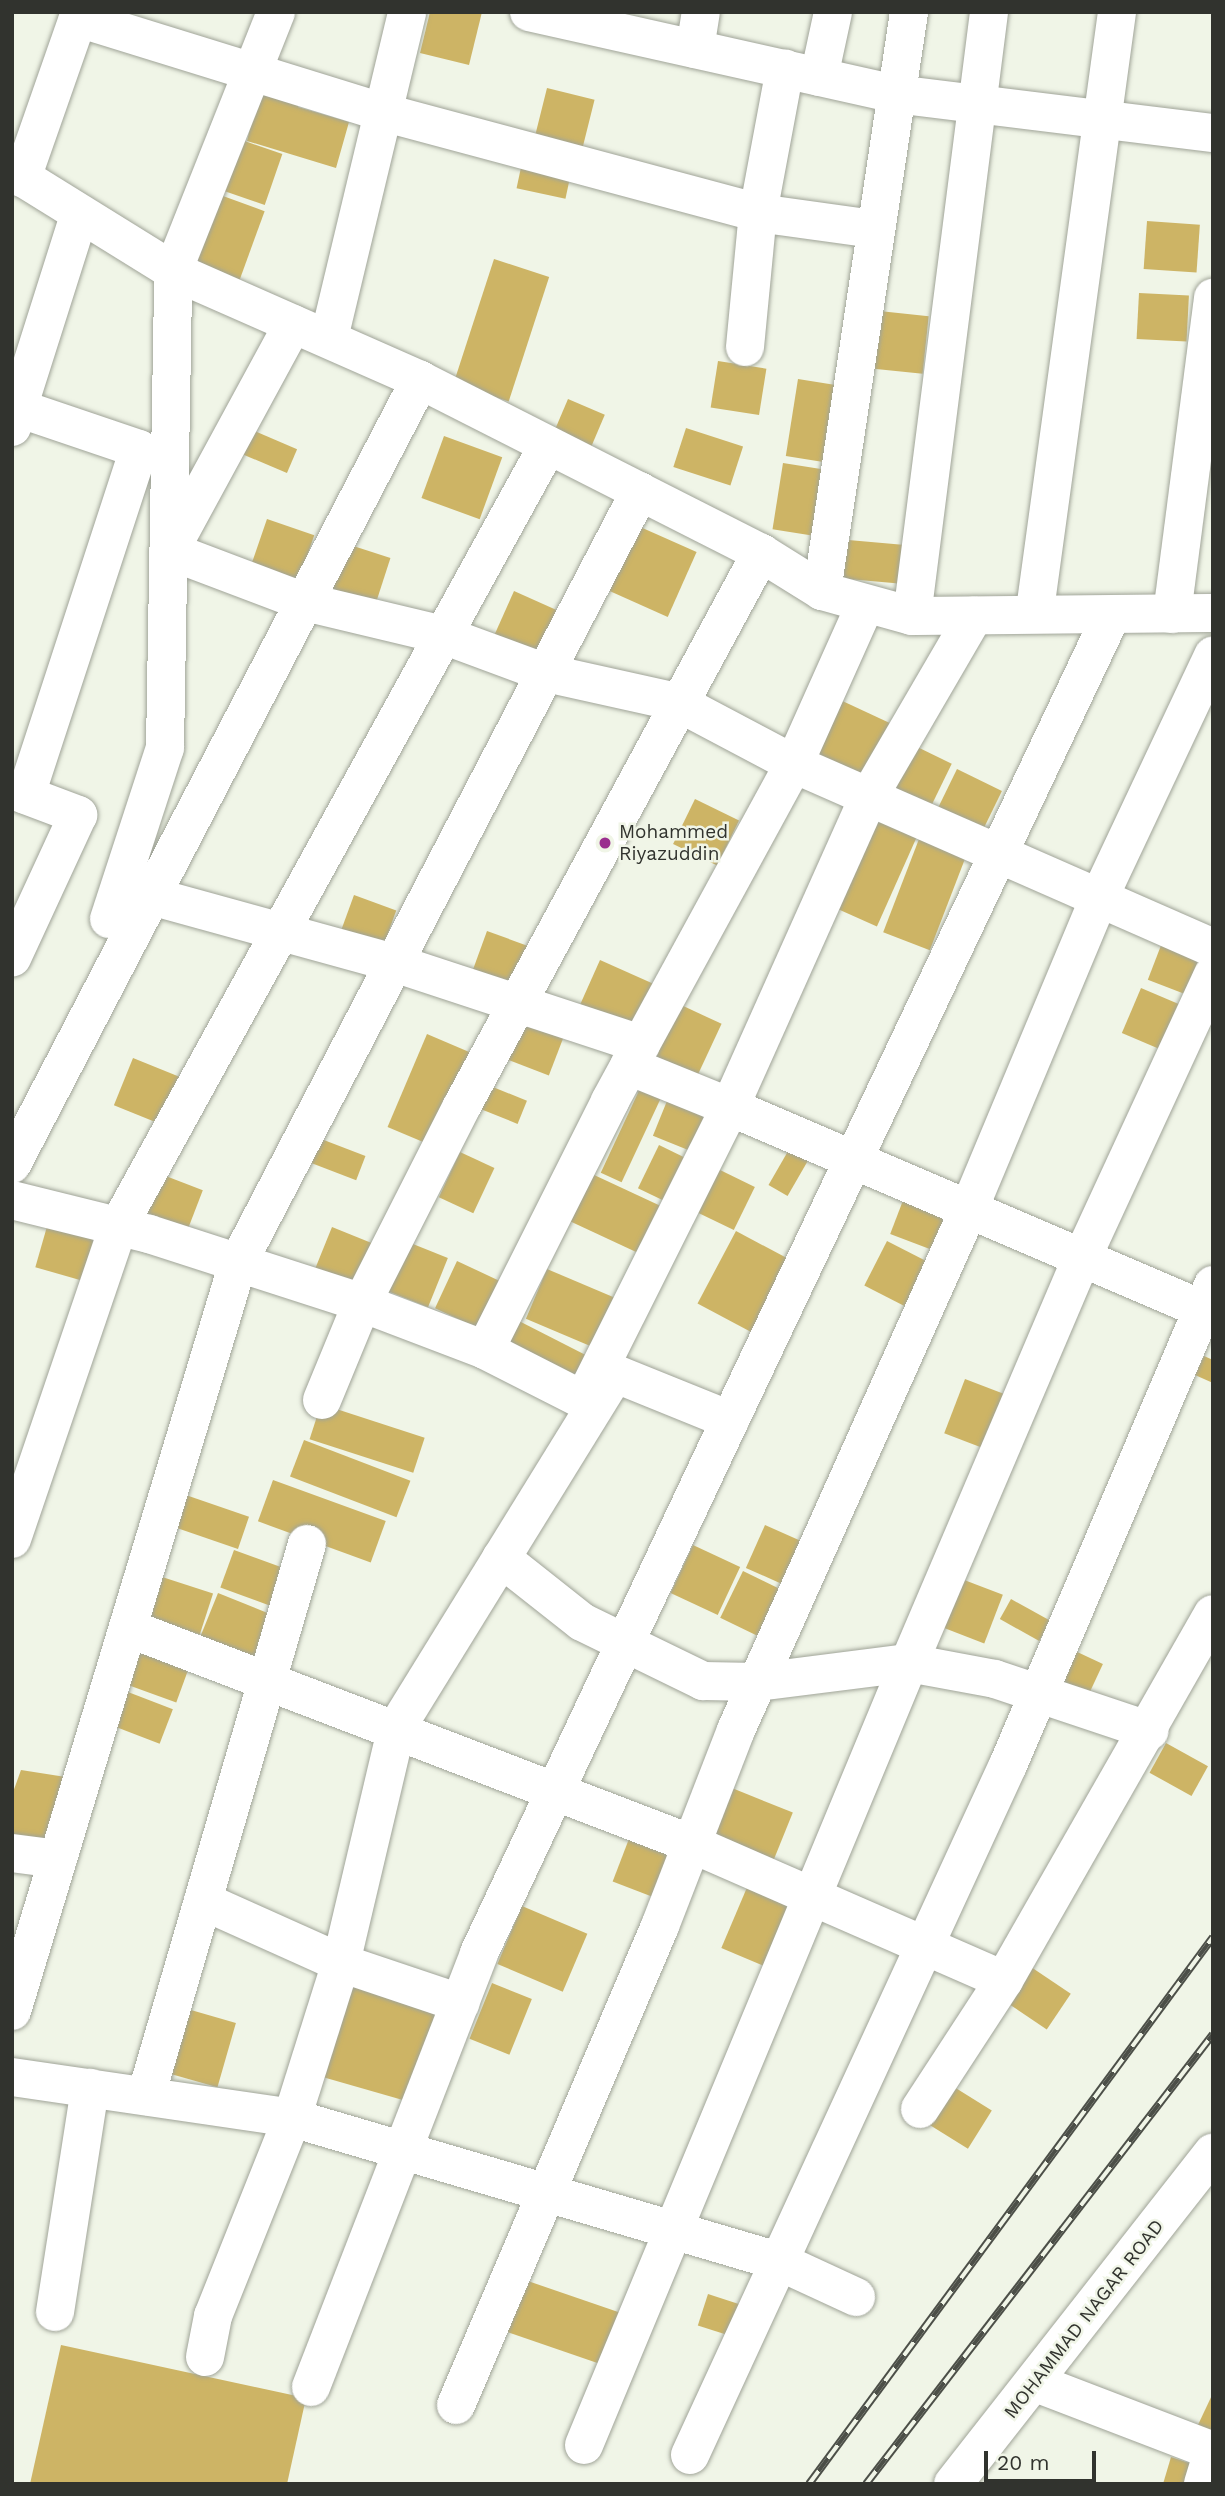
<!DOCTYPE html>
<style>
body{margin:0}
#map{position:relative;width:1225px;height:2496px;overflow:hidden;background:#f0f5e7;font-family:"Work Sans",sans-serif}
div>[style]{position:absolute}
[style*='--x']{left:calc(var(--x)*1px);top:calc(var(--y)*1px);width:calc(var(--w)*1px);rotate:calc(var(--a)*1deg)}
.building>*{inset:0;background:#cdb465;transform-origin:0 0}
.roads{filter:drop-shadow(0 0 2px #a0a498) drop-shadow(0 0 2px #a0a498)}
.street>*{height:38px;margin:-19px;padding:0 19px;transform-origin:19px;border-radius:19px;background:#fff}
.rail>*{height:8px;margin-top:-4px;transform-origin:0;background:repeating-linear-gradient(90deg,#f0f5e7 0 16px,#4c4f48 0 32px);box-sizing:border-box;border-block:2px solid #4c4f48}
.dots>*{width:19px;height:19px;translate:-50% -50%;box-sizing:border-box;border:4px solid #f0f5e7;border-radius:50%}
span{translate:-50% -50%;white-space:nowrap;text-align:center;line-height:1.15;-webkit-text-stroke:5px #f0f5e7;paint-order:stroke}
.poi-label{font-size:19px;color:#31332e}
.left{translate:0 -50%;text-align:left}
.street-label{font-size:19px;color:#31332e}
.frame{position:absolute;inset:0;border:14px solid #31332e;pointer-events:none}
.scale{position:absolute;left:984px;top:2451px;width:112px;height:32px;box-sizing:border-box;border:4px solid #31332e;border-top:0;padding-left:9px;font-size:21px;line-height:24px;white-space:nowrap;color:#31332e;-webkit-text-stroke:5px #f0f5e7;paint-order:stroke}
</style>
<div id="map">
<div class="building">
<div style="clip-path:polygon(430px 12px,482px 12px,469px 65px,420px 53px)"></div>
<div style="clip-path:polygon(261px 83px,302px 94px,298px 107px,349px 122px,336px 168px,247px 141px)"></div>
<div style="left:547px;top:88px;width:49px;height:51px;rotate:14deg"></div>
<div style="left:236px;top:138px;width:49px;height:54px;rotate:19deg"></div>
<div style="left:523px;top:158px;width:50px;height:31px;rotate:12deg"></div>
<div style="left:212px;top:192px;width:56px;height:83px;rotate:20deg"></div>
<div style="left:1147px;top:221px;width:53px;height:48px;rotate:4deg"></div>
<div style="left:494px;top:259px;width:58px;height:131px;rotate:18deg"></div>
<div style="left:1139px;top:293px;width:50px;height:46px;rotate:3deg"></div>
<div style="left:870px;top:310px;width:59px;height:58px;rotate:6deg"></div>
<div style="left:718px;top:361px;width:49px;height:47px;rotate:9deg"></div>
<div style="left:798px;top:379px;width:49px;height:78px;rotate:9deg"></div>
<div style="left:568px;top:399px;width:40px;height:46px;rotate:23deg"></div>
<div style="left:686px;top:428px;width:60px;height:41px;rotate:18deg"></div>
<div style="left:252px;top:430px;width:49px;height:26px;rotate:23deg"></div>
<div style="left:444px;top:436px;width:62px;height:66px;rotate:20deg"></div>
<div style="left:783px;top:463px;width:51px;height:67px;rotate:9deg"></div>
<div style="left:267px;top:519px;width:50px;height:54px;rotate:19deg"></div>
<div style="left:629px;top:522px;width:74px;height:71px;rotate:24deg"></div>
<div style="left:837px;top:539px;width:74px;height:39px;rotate:5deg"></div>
<div style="left:341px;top:542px;width:52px;height:49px;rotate:18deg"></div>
<div style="left:514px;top:591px;width:52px;height:54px;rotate:24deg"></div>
<div style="left:836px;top:698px;width:64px;height:70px;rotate:25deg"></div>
<div style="left:905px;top:741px;width:52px;height:55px;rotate:26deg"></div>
<div style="left:957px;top:769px;width:50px;height:49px;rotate:26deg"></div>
<div style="left:695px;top:799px;width:49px;height:50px;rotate:26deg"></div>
<div style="left:872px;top:817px;width:49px;height:98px;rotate:24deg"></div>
<div style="left:919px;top:839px;width:50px;height:100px;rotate:21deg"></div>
<div style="left:354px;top:895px;width:45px;height:49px;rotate:20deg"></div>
<div style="left:487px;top:931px;width:45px;height:46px;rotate:20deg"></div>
<div style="left:1165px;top:935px;width:48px;height:48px;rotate:21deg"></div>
<div style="left:600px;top:960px;width:62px;height:51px;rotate:24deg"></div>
<div style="left:1141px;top:988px;width:53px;height:49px;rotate:23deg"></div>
<div style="left:679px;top:1004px;width:47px;height:59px;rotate:25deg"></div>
<div style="left:518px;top:1008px;width:53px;height:52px;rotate:21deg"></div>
<div style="left:427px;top:1034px;width:56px;height:101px;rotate:23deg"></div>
<div style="left:133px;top:1058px;width:50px;height:51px;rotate:22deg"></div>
<div style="left:643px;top:1082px;width:23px;height:100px;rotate:25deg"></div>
<div style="left:488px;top:1085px;width:42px;height:25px;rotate:22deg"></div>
<div style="left:669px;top:1096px;width:46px;height:43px;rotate:22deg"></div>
<div style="left:316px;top:1137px;width:53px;height:26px;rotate:21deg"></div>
<div style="left:659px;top:1145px;width:41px;height:48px;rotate:26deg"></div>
<div style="left:791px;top:1146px;width:22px;height:45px;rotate:30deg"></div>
<div style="left:460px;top:1152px;width:38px;height:50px;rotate:25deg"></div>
<div style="left:718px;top:1169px;width:41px;height:48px;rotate:26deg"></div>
<div style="left:158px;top:1173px;width:48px;height:48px;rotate:21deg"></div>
<div style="left:592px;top:1174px;width:80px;height:52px;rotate:25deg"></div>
<div style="left:907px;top:1190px;width:53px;height:47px;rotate:21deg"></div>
<div style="left:48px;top:1223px;width:50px;height:46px;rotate:16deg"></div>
<div style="left:332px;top:1227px;width:46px;height:48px;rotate:22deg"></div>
<div style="left:736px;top:1231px;width:66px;height:82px;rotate:28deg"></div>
<div style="left:887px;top:1241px;width:51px;height:50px;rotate:27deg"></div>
<div style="left:408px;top:1242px;width:43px;height:53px;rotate:22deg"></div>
<div style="left:457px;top:1261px;width:53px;height:52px;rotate:25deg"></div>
<div style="left:547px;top:1269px;width:75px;height:54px;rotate:23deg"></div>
<div style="left:519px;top:1321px;width:83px;height:34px;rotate:27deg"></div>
<div style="clip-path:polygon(1204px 1356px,1213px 1360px,1213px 1383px,1195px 1375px)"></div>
<div style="left:965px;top:1379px;width:49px;height:58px;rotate:21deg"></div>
<div style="left:321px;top:1404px;width:109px;height:37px;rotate:18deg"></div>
<div style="left:304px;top:1440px;width:114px;height:39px;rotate:21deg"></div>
<div style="left:273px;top:1480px;width:120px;height:44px;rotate:20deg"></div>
<div style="left:180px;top:1493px;width:73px;height:34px;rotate:19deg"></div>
<div style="left:765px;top:1525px;width:48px;height:47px;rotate:24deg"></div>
<div style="left:693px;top:1545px;width:52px;height:53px;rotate:25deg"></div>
<div style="left:234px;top:1550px;width:63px;height:40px;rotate:20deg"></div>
<div style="left:743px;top:1571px;width:49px;height:52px;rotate:26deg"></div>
<div style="left:156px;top:1575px;width:60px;height:43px;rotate:18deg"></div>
<div style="left:959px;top:1578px;width:47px;height:52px;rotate:21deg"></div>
<div style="left:218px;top:1593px;width:66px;height:47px;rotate:22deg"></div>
<div style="left:1011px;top:1599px;width:45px;height:23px;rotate:29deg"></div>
<div style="left:131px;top:1634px;width:66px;height:49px;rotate:20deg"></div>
<div style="left:1073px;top:1650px;width:33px;height:48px;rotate:25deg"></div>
<div style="left:115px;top:1687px;width:62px;height:37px;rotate:21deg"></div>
<div style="left:1166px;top:1743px;width:48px;height:34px;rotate:29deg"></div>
<div style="clip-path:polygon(21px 1770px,72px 1778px,48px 1854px,12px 1848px,12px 1795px)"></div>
<div style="left:727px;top:1786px;width:71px;height:58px;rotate:22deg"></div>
<div style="left:632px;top:1831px;width:53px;height:54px;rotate:21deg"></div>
<div style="left:751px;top:1878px;width:53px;height:76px;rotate:23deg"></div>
<div style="left:522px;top:1906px;width:71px;height:63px;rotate:23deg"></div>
<div style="left:1031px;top:1967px;width:48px;height:43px;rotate:34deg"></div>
<div style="left:347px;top:1982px;width:97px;height:98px;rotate:16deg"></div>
<div style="left:492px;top:1983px;width:43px;height:60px;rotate:22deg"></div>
<div style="left:184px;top:2008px;width:54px;height:67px;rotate:16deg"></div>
<div style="left:946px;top:2082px;width:54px;height:45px;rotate:32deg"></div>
<div style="left:525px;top:2280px;width:107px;height:55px;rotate:19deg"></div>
<div style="left:708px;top:2294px;width:42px;height:33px;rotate:18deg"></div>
<div style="clip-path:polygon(61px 2345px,306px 2398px,287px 2484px,30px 2484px)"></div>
<div style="clip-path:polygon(1213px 2393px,1213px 2434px,1197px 2427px)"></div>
<div style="clip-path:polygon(1171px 2457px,1201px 2467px,1195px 2484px,1163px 2484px)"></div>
</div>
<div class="roads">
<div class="street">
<div style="--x:529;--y:12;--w:375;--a:12.6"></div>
<div style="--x:895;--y:94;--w:320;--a:7"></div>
<div style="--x:78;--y:18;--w:318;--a:17.2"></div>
<div style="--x:382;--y:112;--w:389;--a:15"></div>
<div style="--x:758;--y:213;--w:147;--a:-79.4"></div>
<div style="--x:695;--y:49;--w:37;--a:-81"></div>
<div style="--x:819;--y:77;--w:66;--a:-77.8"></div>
<div style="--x:12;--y:171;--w:190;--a:31.8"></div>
<div style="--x:173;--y:271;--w:270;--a:23.8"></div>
<div style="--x:420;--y:380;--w:382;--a:26.9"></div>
<div style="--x:761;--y:553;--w:72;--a:31.9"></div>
<div style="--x:822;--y:591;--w:93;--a:15.5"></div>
<div style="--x:912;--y:616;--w:301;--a:-0.6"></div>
<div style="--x:22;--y:178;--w:176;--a:-70.7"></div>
<div style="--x:293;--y:324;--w:258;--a:118.5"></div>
<div style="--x:170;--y:551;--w:144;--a:20.7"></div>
<div style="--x:305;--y:602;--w:142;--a:13.4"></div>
<div style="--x:443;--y:635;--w:110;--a:20.3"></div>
<div style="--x:546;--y:673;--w:134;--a:12.5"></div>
<div style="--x:677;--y:702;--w:132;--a:27.9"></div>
<div style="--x:794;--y:764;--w:174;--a:-65.9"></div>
<div style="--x:329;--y:338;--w:335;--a:-76.5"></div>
<div style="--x:745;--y:347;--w:135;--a:-84.5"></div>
<div style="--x:758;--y:213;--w:116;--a:7.9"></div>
<div style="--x:12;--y:406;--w:134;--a:18.7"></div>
<div style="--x:139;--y:449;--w:364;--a:108.1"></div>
<div style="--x:12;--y:427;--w:221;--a:-72.4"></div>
<div style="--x:822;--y:591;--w:585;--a:-81.45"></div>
<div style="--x:1035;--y:610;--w:604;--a:-82.19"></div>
<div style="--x:1172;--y:614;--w:319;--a:-82.6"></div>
<div style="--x:912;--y:616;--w:609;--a:-82.73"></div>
<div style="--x:12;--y:790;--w:71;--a:20.7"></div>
<div style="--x:78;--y:815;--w:157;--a:114.8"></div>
<div style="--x:151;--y:896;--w:252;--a:15.4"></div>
<div style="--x:394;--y:963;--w:260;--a:18.2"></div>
<div style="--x:109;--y:919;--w:180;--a:-71.9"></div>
<div style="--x:165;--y:748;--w:477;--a:-89"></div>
<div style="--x:173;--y:271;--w:279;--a:-68.3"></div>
<div style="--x:629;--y:1066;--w:109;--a:22.1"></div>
<div style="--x:730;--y:1107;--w:338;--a:-65.9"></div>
<div style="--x:868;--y:798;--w:211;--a:-59.8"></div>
<div style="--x:12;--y:1164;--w:884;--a:-62.51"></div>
<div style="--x:12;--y:1200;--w:141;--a:13.9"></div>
<div style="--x:149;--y:1234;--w:224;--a:17.9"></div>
<div style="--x:362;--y:1303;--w:132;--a:20.9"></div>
<div style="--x:485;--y:1350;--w:110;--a:27"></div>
<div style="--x:583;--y:1400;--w:42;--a:-38.2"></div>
<div style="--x:616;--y:1374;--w:123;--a:22"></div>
<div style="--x:730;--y:1420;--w:890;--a:-64.64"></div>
<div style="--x:485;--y:1350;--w:279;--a:-63.3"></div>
<div style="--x:610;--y:1101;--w:384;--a:-61.4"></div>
<div style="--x:794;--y:764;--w:458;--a:23.7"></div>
<div style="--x:586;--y:1395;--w:322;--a:-63.4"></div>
<div style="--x:730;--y:1107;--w:525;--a:23.2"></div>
<div style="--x:322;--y:1400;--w:105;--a:-67.6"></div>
<div style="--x:362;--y:1303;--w:221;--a:-63.1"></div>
<div style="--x:462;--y:1106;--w:629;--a:-61.6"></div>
<div style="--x:12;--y:1539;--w:330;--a:-71.2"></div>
<div style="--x:118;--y:1227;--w:892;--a:-61.19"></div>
<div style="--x:501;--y:1558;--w:103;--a:38.3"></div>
<div style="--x:582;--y:1622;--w:135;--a:26"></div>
<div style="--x:703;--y:1681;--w:55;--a:1"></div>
<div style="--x:758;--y:1682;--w:152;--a:-7.2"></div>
<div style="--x:909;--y:1663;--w:87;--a:10.5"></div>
<div style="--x:995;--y:1679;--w:163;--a:18.5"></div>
<div style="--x:128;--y:1628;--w:604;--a:20.96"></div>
<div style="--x:692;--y:1844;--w:340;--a:23.6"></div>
<div style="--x:1004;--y:1980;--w:421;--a:-60.3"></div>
<div style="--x:12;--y:1853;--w:46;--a:7.4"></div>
<div style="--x:203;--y:1901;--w:151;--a:24.2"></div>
<div style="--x:341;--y:1963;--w:126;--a:18.6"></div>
<div style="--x:12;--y:2011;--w:781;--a:-73.19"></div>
<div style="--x:238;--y:1263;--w:870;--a:-62.49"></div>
<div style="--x:12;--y:2077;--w:283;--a:8.3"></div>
<div style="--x:292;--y:2118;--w:507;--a:16.4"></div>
<div style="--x:778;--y:2261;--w:86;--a:24.8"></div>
<div style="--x:146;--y:2096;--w:575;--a:-73.74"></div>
<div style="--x:920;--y:2109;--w:154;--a:-56.9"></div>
<div style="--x:55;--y:2312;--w:227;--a:-81.1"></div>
<div style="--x:205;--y:2357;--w:42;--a:-79"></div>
<div style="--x:213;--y:2316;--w:213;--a:-68.2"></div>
<div style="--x:292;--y:2118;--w:163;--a:-72.5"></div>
<div style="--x:341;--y:1963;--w:243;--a:-76.7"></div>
<div style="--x:397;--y:1727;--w:407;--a:-58.3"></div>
<div style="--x:1036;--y:2383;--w:190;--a:21"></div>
<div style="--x:1213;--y:2451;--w:34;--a:107"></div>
<div style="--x:311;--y:2387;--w:465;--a:-68.8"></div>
<div style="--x:479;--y:1953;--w:589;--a:-64.78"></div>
<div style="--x:456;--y:2405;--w:521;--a:-66.93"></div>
<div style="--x:660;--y:1926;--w:210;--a:-68.8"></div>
<div style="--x:736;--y:1730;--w:571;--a:-65.91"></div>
<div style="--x:969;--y:1209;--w:337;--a:-67.3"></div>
<div style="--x:1099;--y:898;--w:268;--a:-64.8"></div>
<div style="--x:584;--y:2445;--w:847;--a:-67.43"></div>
<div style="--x:909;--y:1663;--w:440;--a:-66.9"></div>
<div style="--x:1082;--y:1258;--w:312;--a:-65.2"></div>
<div style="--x:690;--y:2455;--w:760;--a:-65.26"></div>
<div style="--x:1008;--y:1765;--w:522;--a:-66.87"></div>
<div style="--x:953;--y:2484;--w:421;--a:-51.9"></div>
</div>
</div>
<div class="rail">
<div style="--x:809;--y:2484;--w:680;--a:-53.55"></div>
<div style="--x:866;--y:2484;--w:568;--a:-52.36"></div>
</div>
<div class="dots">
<div style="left:605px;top:843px;background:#9b2e8f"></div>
</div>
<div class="poi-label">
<span class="left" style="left:619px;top:843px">Mohammed<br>Riyazuddin</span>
</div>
<div class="street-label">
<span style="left:1084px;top:2319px;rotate:-52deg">MOHAMMAD NAGAR ROAD</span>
</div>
<div class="frame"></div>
<div class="scale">20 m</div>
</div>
